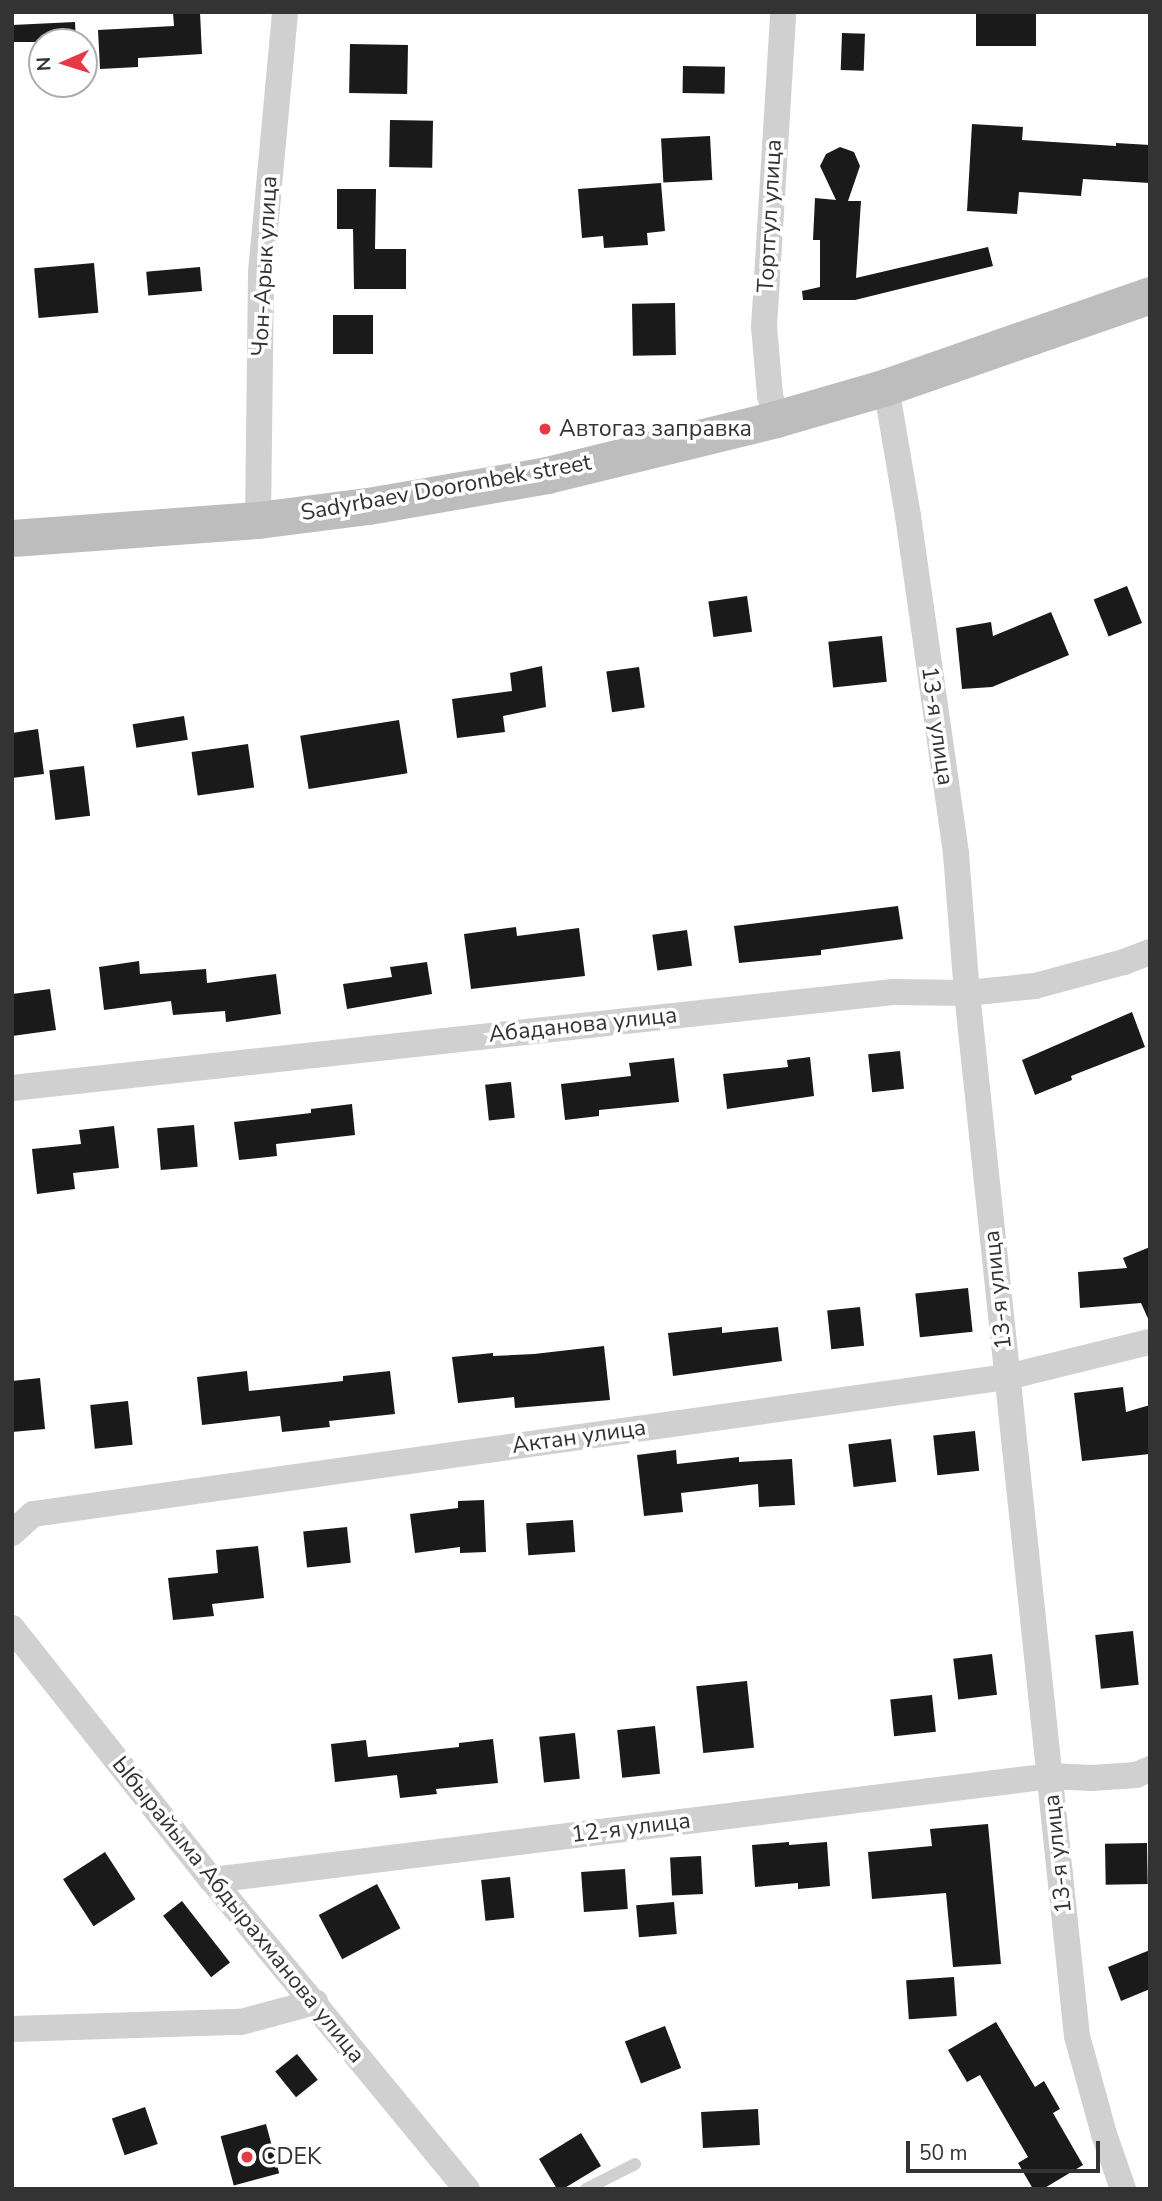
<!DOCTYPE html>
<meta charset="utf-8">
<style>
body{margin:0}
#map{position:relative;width:1162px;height:2201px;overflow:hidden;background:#fff;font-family:"Nunito Sans",sans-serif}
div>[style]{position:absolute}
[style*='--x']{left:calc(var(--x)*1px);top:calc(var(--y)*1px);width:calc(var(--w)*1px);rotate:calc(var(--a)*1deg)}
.building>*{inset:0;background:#1a1a1a;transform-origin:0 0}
.lane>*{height:12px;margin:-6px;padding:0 6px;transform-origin:6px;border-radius:6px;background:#d0d0d0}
.street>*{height:26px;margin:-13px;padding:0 13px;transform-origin:13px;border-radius:13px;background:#d0d0d0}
.secondary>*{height:37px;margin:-18.5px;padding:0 18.5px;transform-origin:18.5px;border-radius:18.5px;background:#bdbdbd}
.dots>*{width:19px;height:19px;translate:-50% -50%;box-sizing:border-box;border:4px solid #fff;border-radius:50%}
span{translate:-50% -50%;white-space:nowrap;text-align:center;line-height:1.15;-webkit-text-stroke:7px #fff;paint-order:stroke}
.street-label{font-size:23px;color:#333}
.poi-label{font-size:23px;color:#333}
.left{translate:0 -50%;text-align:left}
.frame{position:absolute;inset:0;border:14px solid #333;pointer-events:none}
.north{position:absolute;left:28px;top:28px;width:70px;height:70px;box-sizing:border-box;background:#fff;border:2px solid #adadad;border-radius:50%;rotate:267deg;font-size:19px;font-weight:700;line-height:28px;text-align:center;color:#333}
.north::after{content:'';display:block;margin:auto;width:24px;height:32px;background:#e63946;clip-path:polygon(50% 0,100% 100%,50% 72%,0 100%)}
.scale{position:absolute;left:906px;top:2141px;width:194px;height:32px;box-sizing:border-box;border:4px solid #333;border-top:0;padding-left:9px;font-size:21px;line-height:24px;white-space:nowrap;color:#333;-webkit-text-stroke:5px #fff;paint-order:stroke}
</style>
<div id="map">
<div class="building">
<div style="clip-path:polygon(200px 12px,202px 54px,138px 58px,138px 67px,100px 69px,98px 30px,174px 26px,173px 13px)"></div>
<div style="left:976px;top:12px;width:60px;height:34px"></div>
<div style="clip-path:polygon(75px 22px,76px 42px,12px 42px,12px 25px)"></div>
<div style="left:842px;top:33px;width:23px;height:37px;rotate:2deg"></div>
<div style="left:350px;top:44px;width:58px;height:49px;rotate:1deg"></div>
<div style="left:683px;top:66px;width:42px;height:27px;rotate:1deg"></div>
<div style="left:390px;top:120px;width:43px;height:47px;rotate:1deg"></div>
<div style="clip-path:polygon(972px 124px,1023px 127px,1022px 140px,1116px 146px,1116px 143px,1150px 145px,1150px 183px,1083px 179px,1081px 196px,1019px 192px,1017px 214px,967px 211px)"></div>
<div style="left:710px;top:136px;width:44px;height:49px;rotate:87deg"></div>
<div style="clip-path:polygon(840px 147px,854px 152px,860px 166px,848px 201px,861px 201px,856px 278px,988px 247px,993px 266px,855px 300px,803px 300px,802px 291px,820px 287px,820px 240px,813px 240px,815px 198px,836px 200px,820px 166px,826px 154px)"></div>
<div style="clip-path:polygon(661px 183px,665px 231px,647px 233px,648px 245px,604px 248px,603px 236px,582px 238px,578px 189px)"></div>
<div style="clip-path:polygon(337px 189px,376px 189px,375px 249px,406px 249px,406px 289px,354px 289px,353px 229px,337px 229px)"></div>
<div style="left:94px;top:263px;width:50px;height:60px;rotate:85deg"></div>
<div style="left:200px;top:267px;width:24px;height:54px;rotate:85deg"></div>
<div style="left:675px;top:303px;width:52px;height:43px;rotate:89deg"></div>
<div style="left:373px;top:315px;width:39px;height:40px;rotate:90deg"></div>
<div style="left:1127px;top:586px;width:40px;height:36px;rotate:68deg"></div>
<div style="left:747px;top:596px;width:36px;height:39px;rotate:82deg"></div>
<div style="clip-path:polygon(1051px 612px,1069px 655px,992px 687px,962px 689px,956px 628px,991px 622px,993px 636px)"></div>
<div style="left:882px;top:636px;width:46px;height:54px;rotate:84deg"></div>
<div style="clip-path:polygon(542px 666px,546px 707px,503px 716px,505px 732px,457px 738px,452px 699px,512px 691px,510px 673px)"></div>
<div style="left:639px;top:667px;width:41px;height:33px;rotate:82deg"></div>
<div style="left:184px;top:716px;width:24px;height:52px;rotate:81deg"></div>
<div style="left:399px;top:720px;width:54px;height:100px;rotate:81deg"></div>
<div style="clip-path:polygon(38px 729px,44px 774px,12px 778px,12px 733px)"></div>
<div style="left:248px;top:744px;width:44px;height:57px;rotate:82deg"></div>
<div style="left:84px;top:766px;width:50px;height:35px;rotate:83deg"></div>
<div style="clip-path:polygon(898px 906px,903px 939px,821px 950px,821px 955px,739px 963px,734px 926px)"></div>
<div style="clip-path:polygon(516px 927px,517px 936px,579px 928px,585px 976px,471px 989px,464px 934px)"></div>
<div style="left:687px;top:930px;width:36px;height:35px;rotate:82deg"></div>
<div style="clip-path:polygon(139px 961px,140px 974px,206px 969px,207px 983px,276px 974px,281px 1014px,226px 1022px,225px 1011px,173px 1015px,171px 1001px,104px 1010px,99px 967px)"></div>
<div style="clip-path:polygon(427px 962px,432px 994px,347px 1009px,343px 984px,392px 977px,390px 967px)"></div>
<div style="clip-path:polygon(50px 989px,56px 1030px,12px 1036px,12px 994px)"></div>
<div style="clip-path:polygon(1132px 1012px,1145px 1047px,1071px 1076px,1072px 1080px,1035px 1095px,1022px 1060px)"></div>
<div style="left:900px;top:1051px;width:38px;height:32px;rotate:84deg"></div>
<div style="clip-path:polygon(810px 1057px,814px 1096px,727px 1109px,723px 1074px,788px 1067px,787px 1060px)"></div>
<div style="clip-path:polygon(674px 1058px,679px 1102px,599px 1110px,599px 1116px,565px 1120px,561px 1084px,631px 1076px,629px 1063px)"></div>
<div style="left:511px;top:1082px;width:36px;height:26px;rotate:84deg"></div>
<div style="clip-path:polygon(352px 1104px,355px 1135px,276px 1144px,277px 1156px,239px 1160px,234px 1122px,311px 1113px,311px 1109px)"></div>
<div style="left:194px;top:1125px;width:42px;height:37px;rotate:85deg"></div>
<div style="clip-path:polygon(114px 1126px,119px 1168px,73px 1173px,75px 1189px,37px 1194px,32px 1149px,81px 1144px,79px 1130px)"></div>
<div style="clip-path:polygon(1150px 1247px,1150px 1323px,1141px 1303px,1080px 1308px,1078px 1272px,1127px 1268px,1123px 1258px)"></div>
<div style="left:968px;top:1288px;width:44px;height:53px;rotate:84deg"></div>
<div style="left:860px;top:1307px;width:39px;height:33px;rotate:84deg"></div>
<div style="clip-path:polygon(722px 1327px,722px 1333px,778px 1327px,782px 1361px,673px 1376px,668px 1333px)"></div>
<div style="clip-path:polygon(604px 1346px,610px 1400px,515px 1408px,514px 1397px,458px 1403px,452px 1357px,493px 1353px,493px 1356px,534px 1354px)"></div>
<div style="clip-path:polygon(247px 1371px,249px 1391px,343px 1381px,343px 1376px,390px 1371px,395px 1414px,329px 1421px,330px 1427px,282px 1432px,280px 1416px,202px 1425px,197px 1377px)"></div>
<div style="clip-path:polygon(40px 1378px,45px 1429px,12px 1432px,12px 1381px)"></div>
<div style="clip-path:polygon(1123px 1387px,1126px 1412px,1150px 1405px,1150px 1454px,1082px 1461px,1074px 1393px)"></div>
<div style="left:128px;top:1401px;width:44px;height:38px;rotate:84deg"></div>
<div style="left:975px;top:1431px;width:40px;height:42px;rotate:84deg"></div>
<div style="left:891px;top:1439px;width:43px;height:43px;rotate:83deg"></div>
<div style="clip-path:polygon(676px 1450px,677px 1464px,739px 1457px,739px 1462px,792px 1459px,795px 1505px,759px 1507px,758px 1484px,681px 1493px,683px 1512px,644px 1516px,637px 1455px)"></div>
<div style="clip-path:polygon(484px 1500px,486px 1552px,460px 1553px,460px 1547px,415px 1553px,410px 1514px,458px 1508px,458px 1501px)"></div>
<div style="left:573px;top:1520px;width:32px;height:47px;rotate:86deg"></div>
<div style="left:347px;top:1527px;width:36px;height:44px;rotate:84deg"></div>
<div style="clip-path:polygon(258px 1546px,264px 1598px,212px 1604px,214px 1616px,173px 1620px,168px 1578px,218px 1573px,216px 1550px)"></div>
<div style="left:1133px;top:1631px;width:54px;height:38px;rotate:84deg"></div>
<div style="left:992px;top:1654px;width:41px;height:39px;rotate:83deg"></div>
<div style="left:747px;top:1681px;width:67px;height:51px;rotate:84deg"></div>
<div style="left:932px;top:1695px;width:37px;height:42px;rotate:84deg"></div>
<div style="left:655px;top:1726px;width:48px;height:38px;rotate:84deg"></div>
<div style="left:575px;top:1733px;width:46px;height:36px;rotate:84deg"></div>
<div style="clip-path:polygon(493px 1739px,498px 1783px,436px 1789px,437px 1794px,400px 1798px,397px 1775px,335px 1782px,331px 1744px,366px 1740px,368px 1757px,459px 1747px,459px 1743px)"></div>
<div style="clip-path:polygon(988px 1824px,1001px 1964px,953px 1967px,946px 1893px,872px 1899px,868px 1852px,932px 1846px,930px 1829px)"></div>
<div style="clip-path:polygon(789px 1842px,789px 1845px,827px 1842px,830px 1886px,798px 1889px,798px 1883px,755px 1887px,752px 1845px)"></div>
<div style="left:1147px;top:1843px;width:41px;height:42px;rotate:89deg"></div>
<div style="left:105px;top:1852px;width:56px;height:50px;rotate:57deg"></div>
<div style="left:701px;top:1856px;width:38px;height:31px;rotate:87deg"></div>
<div style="left:625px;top:1869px;width:40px;height:44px;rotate:86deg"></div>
<div style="left:510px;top:1877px;width:41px;height:29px;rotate:84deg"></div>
<div style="left:377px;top:1884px;width:50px;height:66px;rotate:62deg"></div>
<div style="left:182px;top:1901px;width:78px;height:24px;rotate:52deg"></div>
<div style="left:674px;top:1902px;width:32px;height:38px;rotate:85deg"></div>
<div style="clip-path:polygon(1150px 1950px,1150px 1989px,1121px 2001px,1108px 1967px)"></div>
<div style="left:954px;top:1977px;width:39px;height:48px;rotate:86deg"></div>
<div style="clip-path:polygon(996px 2022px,1035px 2087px,1044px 2081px,1060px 2109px,1053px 2113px,1083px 2165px,1043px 2189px,1033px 2189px,1018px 2163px,1028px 2157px,980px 2075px,967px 2082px,948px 2050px)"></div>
<div style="left:665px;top:2026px;width:45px;height:43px;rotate:69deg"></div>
<div style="left:297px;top:2054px;width:33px;height:28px;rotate:51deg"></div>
<div style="left:145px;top:2107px;width:39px;height:35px;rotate:71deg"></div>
<div style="left:758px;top:2109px;width:36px;height:57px;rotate:87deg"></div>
<div style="left:266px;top:2124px;width:51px;height:47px;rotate:75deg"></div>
<div style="clip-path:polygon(581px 2133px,601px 2166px,563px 2189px,557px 2189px,539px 2159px)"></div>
</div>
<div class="lane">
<div style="--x:586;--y:2189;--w:55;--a:-27"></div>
</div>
<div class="street">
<div style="--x:886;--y:387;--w:131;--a:80.3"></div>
<div style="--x:908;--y:516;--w:341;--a:81.9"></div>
<div style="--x:956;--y:854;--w:139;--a:85.5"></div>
<div style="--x:967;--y:993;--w:1049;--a:83.98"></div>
<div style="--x:1077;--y:2036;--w:102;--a:74.6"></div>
<div style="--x:1104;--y:2134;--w:58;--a:70.9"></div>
<div style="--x:776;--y:419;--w:25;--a:-104"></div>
<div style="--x:770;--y:395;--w:68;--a:-95"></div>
<div style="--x:764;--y:327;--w:316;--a:-86.5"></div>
<div style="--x:258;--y:520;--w:248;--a:-89.3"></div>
<div style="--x:261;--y:272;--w:261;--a:-84.7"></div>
<div style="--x:12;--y:1088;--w:886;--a:-6.22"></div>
<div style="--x:893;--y:992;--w:74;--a:0.8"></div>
<div style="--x:967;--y:993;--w:68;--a:-5.9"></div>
<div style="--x:1035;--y:986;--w:92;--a:-15.1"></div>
<div style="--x:1124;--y:962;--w:28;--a:-21"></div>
<div style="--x:12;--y:1533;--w:28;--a:-42"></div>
<div style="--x:33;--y:1514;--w:984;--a:-8.01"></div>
<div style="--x:1007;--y:1377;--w:147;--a:-13.8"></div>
<div style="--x:12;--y:1628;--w:322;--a:51.6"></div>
<div style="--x:212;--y:1880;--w:401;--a:50.5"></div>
<div style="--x:212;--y:1880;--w:844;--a:-7.07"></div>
<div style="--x:1050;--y:1776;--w:41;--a:2.8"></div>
<div style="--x:1091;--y:1778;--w:45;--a:-3.8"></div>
<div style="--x:1136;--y:1775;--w:15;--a:-23"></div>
<div style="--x:12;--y:2029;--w:229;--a:-1.8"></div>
<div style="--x:241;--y:2022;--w:77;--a:-15.1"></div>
</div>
<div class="secondary">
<div style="--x:12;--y:538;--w:247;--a:-4.2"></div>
<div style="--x:258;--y:520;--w:111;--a:-7.3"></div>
<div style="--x:368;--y:506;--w:182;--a:-9.8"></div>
<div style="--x:547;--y:475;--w:236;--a:-13.7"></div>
<div style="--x:776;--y:419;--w:115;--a:-16.2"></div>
<div style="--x:886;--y:387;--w:280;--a:-19.2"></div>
</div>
<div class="dots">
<div style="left:545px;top:429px;background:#e63946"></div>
<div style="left:247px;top:2157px;background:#e63946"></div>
</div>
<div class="street-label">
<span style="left:770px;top:216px;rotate:-87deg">Тортгул улица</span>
<span style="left:265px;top:266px;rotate:-87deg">Чон-Арык улица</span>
<span style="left:446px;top:488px;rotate:-10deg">Sadyrbaev Dooronbek street</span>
<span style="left:937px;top:726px;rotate:82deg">13-я улица</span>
<span style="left:583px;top:1025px;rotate:-6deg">Абаданова улица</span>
<span style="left:998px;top:1290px;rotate:-96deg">13-я улица</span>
<span style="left:579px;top:1437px;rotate:-8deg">Актан улица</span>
<span style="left:631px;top:1828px;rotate:-7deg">12-я улица</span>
<span style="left:1058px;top:1854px;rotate:-96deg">13-я улица</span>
<span style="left:238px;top:1910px;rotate:51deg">Ыбырайыма Абдырахманова улица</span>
</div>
<div class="poi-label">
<span class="left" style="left:559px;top:429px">Автогаз заправка</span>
<span class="left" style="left:261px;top:2157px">CDEK</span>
</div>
<div class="frame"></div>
<div class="north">N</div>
<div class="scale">50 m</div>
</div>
